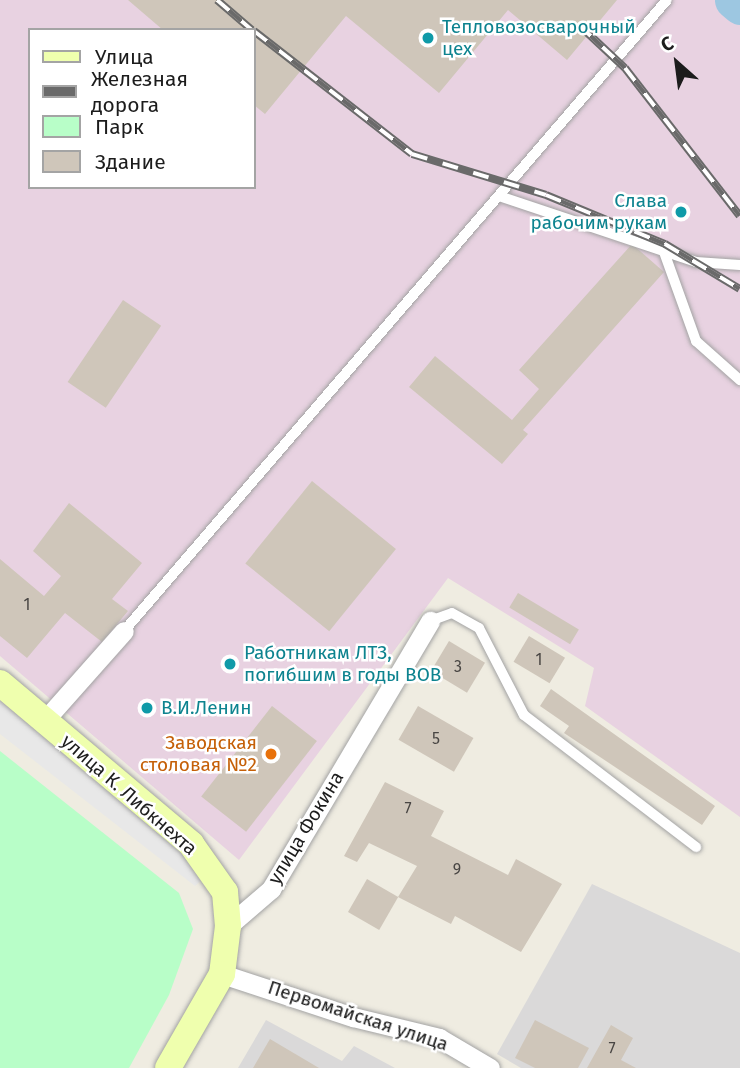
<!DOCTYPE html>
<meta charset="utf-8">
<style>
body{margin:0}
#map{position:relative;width:740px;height:1068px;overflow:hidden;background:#efece1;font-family:"Fira Sans",sans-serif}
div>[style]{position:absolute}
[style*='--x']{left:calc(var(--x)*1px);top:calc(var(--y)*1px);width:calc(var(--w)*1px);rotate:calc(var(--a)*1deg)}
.residential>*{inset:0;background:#dad9d9}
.industrial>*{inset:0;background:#e8d2e1}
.park>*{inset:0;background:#b8fec8}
.parking>*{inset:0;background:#e8e8e8}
.river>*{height:37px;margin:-18.5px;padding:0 18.5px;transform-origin:18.5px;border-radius:18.5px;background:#9dc7e1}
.building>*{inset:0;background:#cfc6ba;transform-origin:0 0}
.roads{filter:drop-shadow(0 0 2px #a3a3a3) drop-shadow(0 0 2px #a3a3a3)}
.lane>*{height:10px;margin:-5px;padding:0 5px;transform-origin:5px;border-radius:5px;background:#fff}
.street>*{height:19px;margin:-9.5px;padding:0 9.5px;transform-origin:9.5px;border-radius:9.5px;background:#fff}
.secondary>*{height:26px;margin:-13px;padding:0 13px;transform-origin:13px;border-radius:13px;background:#efffae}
.rail>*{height:8px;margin-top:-4px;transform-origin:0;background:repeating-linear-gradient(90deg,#fff 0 16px,#6a6a6a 0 32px);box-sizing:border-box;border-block:2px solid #6a6a6a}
.dots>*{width:19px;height:19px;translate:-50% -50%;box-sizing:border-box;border:4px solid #fff;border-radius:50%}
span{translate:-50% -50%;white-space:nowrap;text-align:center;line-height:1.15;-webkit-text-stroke:5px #fff;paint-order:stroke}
.number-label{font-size:16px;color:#494644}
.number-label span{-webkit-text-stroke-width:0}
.culture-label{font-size:19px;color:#0d838f}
.left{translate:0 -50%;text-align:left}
.right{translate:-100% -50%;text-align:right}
.food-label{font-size:19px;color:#c56008}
.street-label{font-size:19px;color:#1c1c1c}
.legend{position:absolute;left:28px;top:28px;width:228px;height:161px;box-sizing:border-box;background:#fff;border:2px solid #a4a4a4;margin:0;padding:9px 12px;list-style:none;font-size:21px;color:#1c1c1c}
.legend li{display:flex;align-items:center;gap:14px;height:35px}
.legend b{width:35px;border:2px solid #a4a4a4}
.north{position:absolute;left:642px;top:28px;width:70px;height:70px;-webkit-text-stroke:5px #fff;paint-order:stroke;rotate:332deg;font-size:19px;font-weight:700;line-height:28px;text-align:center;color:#1c1c1c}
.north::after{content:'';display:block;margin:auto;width:24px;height:32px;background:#1c1c1c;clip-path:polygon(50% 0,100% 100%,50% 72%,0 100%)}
</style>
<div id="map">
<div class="residential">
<div style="clip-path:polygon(592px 884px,740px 953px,740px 1068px,521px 1068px,497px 1054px)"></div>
<div style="clip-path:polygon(266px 1020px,342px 1061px,354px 1046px,395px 1068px,238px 1068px)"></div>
</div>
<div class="industrial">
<div style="clip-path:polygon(evenodd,0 0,740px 0,740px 817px,585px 706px,594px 668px,448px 578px,239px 860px,0 656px,0 0,30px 30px,254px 30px,254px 187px,30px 187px,30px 30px)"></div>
</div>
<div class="park">
<div style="clip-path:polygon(0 751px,179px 893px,193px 929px,169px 995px,129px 1068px,0 1068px)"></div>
</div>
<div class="parking">
<div style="clip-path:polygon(0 683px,212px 870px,195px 886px,0 734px)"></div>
</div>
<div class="river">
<div style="--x:733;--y:0;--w:9;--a:41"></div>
</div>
<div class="building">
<div style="clip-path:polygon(128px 0,617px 0,567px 60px,508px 10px,439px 93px,346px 16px,265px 114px,254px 105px,254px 30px,163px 30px)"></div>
<div style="clip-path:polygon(632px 244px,664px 272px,523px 430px,528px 434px,502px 464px,409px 387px,435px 356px,512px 420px,539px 389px,519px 370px)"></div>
<div style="left:123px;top:300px;width:46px;height:99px;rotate:34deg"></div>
<div style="left:312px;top:481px;width:108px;height:106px;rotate:39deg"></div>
<div style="clip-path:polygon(69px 503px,142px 563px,112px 599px,128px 611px,102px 642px,65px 613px,27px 658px,0 636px,0 559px,44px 596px,61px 576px,33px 551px)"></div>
<div style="left:518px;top:593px;width:71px;height:17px;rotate:31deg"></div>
<div style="left:529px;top:636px;width:42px;height:30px;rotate:31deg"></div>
<div style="left:449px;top:641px;width:42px;height:35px;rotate:31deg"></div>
<div style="clip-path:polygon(551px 689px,715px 806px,702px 825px,564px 733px,569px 726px,540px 706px)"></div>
<div style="left:272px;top:706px;width:57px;height:115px;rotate:38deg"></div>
<div style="left:418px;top:706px;width:64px;height:39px;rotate:30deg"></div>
<div style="clip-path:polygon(385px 782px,444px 811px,431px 836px,508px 875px,516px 859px,562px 884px,521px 952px,455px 916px,451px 924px,398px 897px,417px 866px,369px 843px,357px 862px,344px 856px)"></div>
<div style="left:367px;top:879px;width:36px;height:38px;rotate:30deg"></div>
<div style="clip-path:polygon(535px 1020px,589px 1048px,578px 1068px,535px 1068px,515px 1058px)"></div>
<div style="clip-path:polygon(611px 1025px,633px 1038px,621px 1060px,636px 1068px,587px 1068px)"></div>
<div style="clip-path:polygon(270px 1039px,319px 1068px,253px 1068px)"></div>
</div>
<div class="roads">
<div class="lane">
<div style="--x:499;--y:196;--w:208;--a:18.5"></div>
<div style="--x:696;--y:262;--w:44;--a:3.9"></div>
<div style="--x:664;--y:252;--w:95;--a:70.2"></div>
<div style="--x:696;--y:341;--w:59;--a:41.6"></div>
<div style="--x:430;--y:621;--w:23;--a:-20"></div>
<div style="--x:452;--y:613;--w:31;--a:29"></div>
<div style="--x:479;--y:628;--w:98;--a:62.7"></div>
<div style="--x:524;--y:715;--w:217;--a:37.5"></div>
<div style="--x:124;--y:631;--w:832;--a:-49.29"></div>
</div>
<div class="street">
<div style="--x:44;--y:721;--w:120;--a:-48.4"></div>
<div style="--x:228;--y:926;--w:57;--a:-40.7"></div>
<div style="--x:271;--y:889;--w:312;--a:-59.3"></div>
<div style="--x:222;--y:974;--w:138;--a:18.2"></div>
<div style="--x:353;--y:1017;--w:89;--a:13.7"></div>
<div style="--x:439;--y:1038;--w:59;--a:30.5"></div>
</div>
<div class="secondary">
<div style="--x:0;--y:683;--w:250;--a:40.1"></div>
<div style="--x:191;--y:844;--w:59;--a:54.7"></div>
<div style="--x:225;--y:892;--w:34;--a:85"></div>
<div style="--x:228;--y:926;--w:48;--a:97.1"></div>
<div style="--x:222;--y:974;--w:108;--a:119.9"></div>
</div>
</div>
<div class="rail">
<div style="--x:217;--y:0;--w:46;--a:40.6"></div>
<div style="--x:579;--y:25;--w:63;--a:43.1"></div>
<div style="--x:625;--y:68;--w:187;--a:52.2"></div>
<div style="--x:254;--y:31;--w:200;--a:37.9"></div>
<div style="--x:412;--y:154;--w:140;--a:17"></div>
<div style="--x:546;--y:195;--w:129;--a:22.4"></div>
<div style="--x:665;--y:244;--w:87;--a:31"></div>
</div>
<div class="dots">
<div style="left:428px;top:38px;background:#0f9aa8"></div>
<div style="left:681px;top:212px;background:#0f9aa8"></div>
<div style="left:230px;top:664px;background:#0f9aa8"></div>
<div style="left:147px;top:708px;background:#0f9aa8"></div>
<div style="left:271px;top:754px;background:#e8710a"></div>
</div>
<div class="number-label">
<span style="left:27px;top:605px">1</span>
<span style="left:539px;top:660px">1</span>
<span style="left:458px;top:667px">3</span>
<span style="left:436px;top:739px">5</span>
<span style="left:408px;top:809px">7</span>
<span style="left:457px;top:870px">9</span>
<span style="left:612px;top:1049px">7</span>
</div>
<div class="culture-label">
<span class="left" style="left:442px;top:38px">Тепловозосварочный<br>цех</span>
<span class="right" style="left:667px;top:212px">Слава<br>рабочим рукам</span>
<span class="left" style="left:244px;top:664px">Работникам ЛТЗ,<br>погибшим в годы ВОВ</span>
<span class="left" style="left:161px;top:708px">В.И.Ленин</span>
</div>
<div class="food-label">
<span class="right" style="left:257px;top:754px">Заводская<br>столовая №2</span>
</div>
<div class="street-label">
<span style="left:129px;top:795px;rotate:41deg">улица К. Либкнехта</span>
<span style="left:306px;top:828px;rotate:-59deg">улица Фокина</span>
<span style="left:358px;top:1016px;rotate:18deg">Первомайская улица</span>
</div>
<ul class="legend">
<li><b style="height:9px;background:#efffae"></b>Улица</li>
<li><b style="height:9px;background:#6a6a6a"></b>Железная дорога</li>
<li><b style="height:19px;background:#b8fec8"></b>Парк</li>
<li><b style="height:19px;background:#cfc6ba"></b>Здание</li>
</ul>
<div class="north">С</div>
</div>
